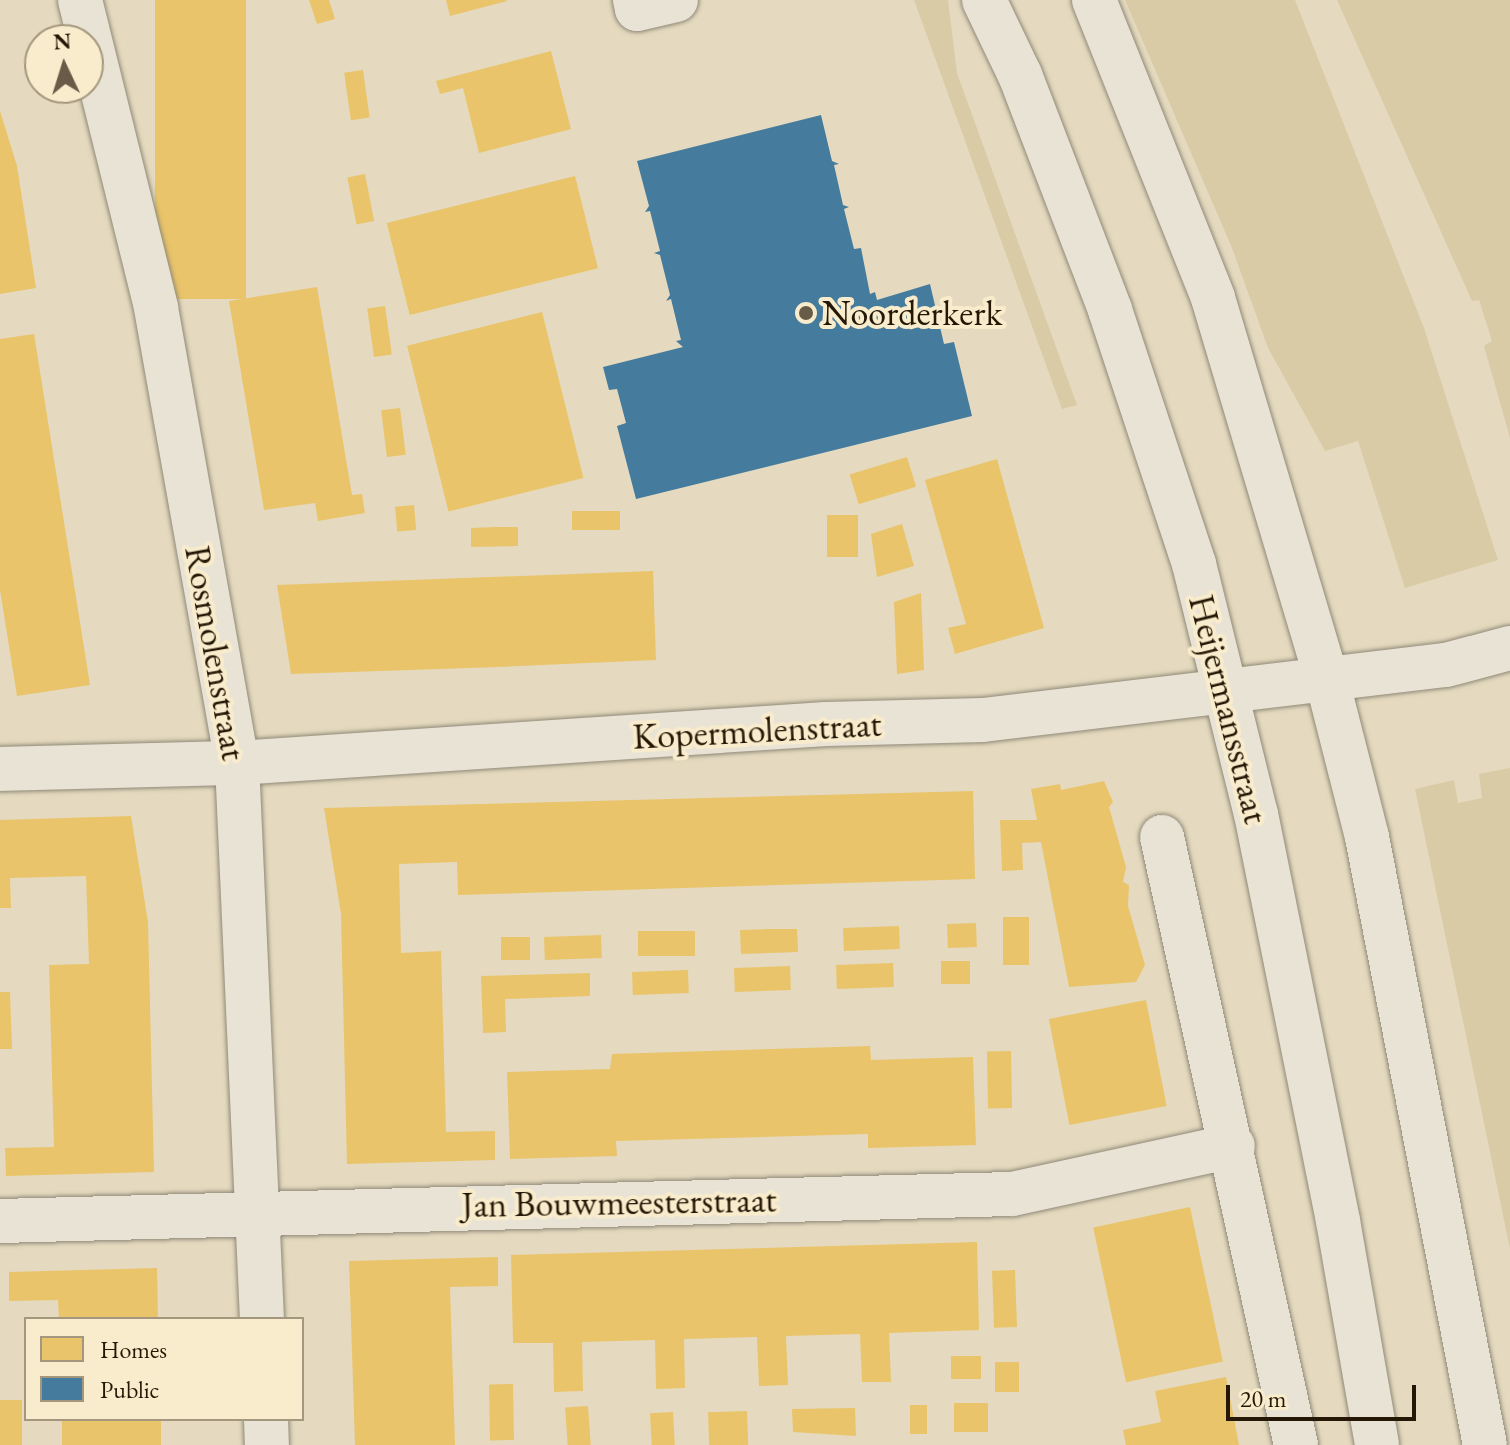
<!DOCTYPE html>
<style>
body{margin:0}
#map{position:relative;width:1510px;height:1445px;overflow:hidden;background:#e5dabf;font-family:"EB Garamond",serif}
div>[style]{position:absolute}
[style*='--x']{left:calc(var(--x)*1px);top:calc(var(--y)*1px);width:calc(var(--w)*1px);rotate:calc(var(--a)*1deg)}
.green>*{inset:0;background:#dacba7}
.homes>*{inset:0;background:#e9c46a;transform-origin:0 0}
.public>*{inset:0;background:#457b9d}
.roads{filter:drop-shadow(0 0 2px #908978) drop-shadow(0 0 2px #908978)}
.minor>*{height:44px;margin:-22px;padding:0 22px;transform-origin:22px;border-radius:22px;background:#e9e3d6}
.secondary>*{height:44px;margin:-22px;padding:0 22px;transform-origin:22px;border-radius:22px;background:#e9e3d6}
.dots>*{width:22px;height:22px;translate:-50% -50%;box-sizing:border-box;border:4px solid #f8eccc;border-radius:50%}
span{translate:-50% -50%;white-space:nowrap;text-align:center;line-height:1.15;-webkit-text-stroke:8px #f8eccc;paint-order:stroke}
.poi-label{font-size:36px;color:#241706}
.left{translate:0 -50%;text-align:left}
.street-label{font-size:36px;color:#241706}
.legend{position:absolute;left:24px;top:1317px;width:280px;height:104px;box-sizing:border-box;background:#f8eccc;border:2px solid #a3977d;margin:0;padding:10px 14px;list-style:none;font-size:24px;color:#241706}
.legend li{display:flex;align-items:center;gap:16px;height:40px}
.legend b{width:40px;border:2px solid #a3977d}
.north{position:absolute;left:24px;top:24px;width:80px;height:80px;box-sizing:border-box;background:#f8eccc;border:2px solid #a3977d;border-radius:50%;rotate:356deg;font-size:22px;font-weight:700;line-height:32px;text-align:center;color:#241706}
.north::after{content:'';display:block;margin:auto;width:28px;height:36px;background:#685b47;clip-path:polygon(50% 0,100% 100%,50% 72%,0 100%)}
.scale{position:absolute;left:1226px;top:1385px;width:190px;height:36px;box-sizing:border-box;border:4px solid #241706;border-top:0;padding-left:10px;font-size:24px;line-height:28px;white-space:nowrap;color:#241706;-webkit-text-stroke:6px #f8eccc;paint-order:stroke}
</style>
<div id="map">
<div class="green">
<div style="clip-path:polygon(914px 0,948px 0,957px 73px,1077px 405px,1062px 409px)"></div>
<div style="clip-path:polygon(1125px 0,1295px 0,1424px 328px,1498px 560px,1405px 588px,1358px 441px,1325px 451px,1268px 348px,1232px 248px)"></div>
<div style="clip-path:polygon(1337px 0,1510px 0,1510px 438px,1484px 346px,1492px 341px,1479px 300px,1472px 301px)"></div>
<div style="clip-path:polygon(1510px 768px,1510px 1249px,1415px 789px,1454px 780px,1458px 803px,1482px 798px,1479px 774px)"></div>
</div>
<div class="homes">
<div style="left:155px;top:0;width:91px;height:299px"></div>
<div style="clip-path:polygon(309px 0,329px 0,335px 19px,317px 24px)"></div>
<div style="clip-path:polygon(446px 0,506px 0,507px 1px,450px 16px)"></div>
<div style="clip-path:polygon(551px 51px,571px 129px,479px 153px,463px 88px,440px 94px,436px 81px)"></div>
<div style="left:363px;top:70px;width:48px;height:19px;rotate:82deg"></div>
<div style="clip-path:polygon(0 111px,17px 166px,36px 288px,0 294px)"></div>
<div style="left:365px;top:174px;width:48px;height:18px;rotate:79deg"></div>
<div style="left:575px;top:176px;width:95px;height:194px;rotate:76deg"></div>
<div style="clip-path:polygon(317px 287px,352px 495px,362px 494px,365px 513px,318px 521px,315px 503px,264px 510px,229px 301px)"></div>
<div style="left:385px;top:306px;width:49px;height:18px;rotate:82deg"></div>
<div style="left:542px;top:312px;width:171px;height:139px;rotate:76deg"></div>
<div style="clip-path:polygon(34px 334px,90px 685px,17px 696px,0 590px,0 339px)"></div>
<div style="left:400px;top:408px;width:47px;height:19px;rotate:83deg"></div>
<div style="left:907px;top:457px;width:31px;height:60px;rotate:73deg"></div>
<div style="clip-path:polygon(997px 459px,1044px 628px,955px 654px,948px 628px,966px 624px,925px 480px)"></div>
<div style="left:414px;top:505px;width:25px;height:19px;rotate:85deg"></div>
<div style="left:620px;top:511px;width:19px;height:48px;rotate:90deg"></div>
<div style="left:827px;top:515px;width:31px;height:42px"></div>
<div style="clip-path:polygon(902px 524px,914px 566px,877px 577px,871px 534px)"></div>
<div style="clip-path:polygon(495px 527px,518px 527px,518px 546px,471px 547px,471px 528px)"></div>
<div style="clip-path:polygon(653px 571px,656px 660px,499px 667px,291px 674px,277px 585px)"></div>
<div style="clip-path:polygon(921px 593px,924px 670px,897px 674px,894px 602px)"></div>
<div style="clip-path:polygon(1104px 781px,1113px 802px,1109px 807px,1126px 867px,1123px 882px,1129px 885px,1128px 906px,1145px 965px,1136px 982px,1069px 987px,1041px 842px,1022px 843px,1023px 870px,1002px 871px,1000px 820px,1037px 820px,1031px 789px,1060px 784px,1061px 790px)"></div>
<div style="clip-path:polygon(973px 791px,975px 879px,458px 895px,457px 862px,399px 864px,401px 953px,441px 951px,446px 1132px,495px 1131px,495px 1160px,347px 1164px,341px 914px,324px 808px)"></div>
<div style="clip-path:polygon(131px 816px,148px 922px,154px 1172px,6px 1176px,5px 1148px,54px 1147px,49px 965px,89px 964px,86px 876px,10px 878px,11px 908px,0 908px,0 820px)"></div>
<div style="left:1003px;top:917px;width:26px;height:48px"></div>
<div style="left:976px;top:923px;width:24px;height:29px;rotate:88deg"></div>
<div style="left:899px;top:926px;width:23px;height:56px;rotate:88deg"></div>
<div style="clip-path:polygon(768px 929px,797px 929px,798px 952px,741px 954px,740px 930px)"></div>
<div style="left:695px;top:931px;width:25px;height:57px;rotate:90deg"></div>
<div style="left:601px;top:935px;width:23px;height:57px;rotate:88deg"></div>
<div style="left:530px;top:937px;width:23px;height:29px;rotate:90deg"></div>
<div style="left:970px;top:961px;width:23px;height:29px;rotate:90deg"></div>
<div style="left:893px;top:963px;width:24px;height:57px;rotate:88deg"></div>
<div style="left:790px;top:966px;width:24px;height:56px;rotate:88deg"></div>
<div style="left:688px;top:970px;width:23px;height:56px;rotate:88deg"></div>
<div style="clip-path:polygon(590px 973px,590px 996px,505px 999px,506px 1032px,483px 1033px,481px 976px)"></div>
<div style="clip-path:polygon(0 992px,10px 992px,12px 1049px,0 1049px)"></div>
<div style="left:1146px;top:1000px;width:108px;height:99px;rotate:79deg"></div>
<div style="clip-path:polygon(870px 1046px,871px 1060px,973px 1057px,976px 1145px,868px 1148px,868px 1134px,616px 1141px,617px 1156px,510px 1159px,507px 1072px,610px 1069px,612px 1054px)"></div>
<div style="left:1011px;top:1051px;width:57px;height:24px;rotate:89deg"></div>
<div style="left:1190px;top:1207px;width:158px;height:99px;rotate:78deg"></div>
<div style="clip-path:polygon(977px 1242px,979px 1330px,889px 1333px,891px 1382px,862px 1382px,860px 1334px,786px 1336px,788px 1385px,759px 1386px,757px 1337px,684px 1339px,685px 1388px,656px 1389px,655px 1340px,582px 1342px,583px 1391px,554px 1392px,553px 1343px,513px 1343px,511px 1255px)"></div>
<div style="clip-path:polygon(498px 1257px,498px 1286px,450px 1287px,455px 1445px,355px 1445px,349px 1261px)"></div>
<div style="clip-path:polygon(157px 1268px,158px 1319px,59px 1319px,58px 1300px,9px 1301px,9px 1272px)"></div>
<div style="left:1015px;top:1270px;width:57px;height:23px;rotate:88deg"></div>
<div style="left:981px;top:1356px;width:23px;height:30px;rotate:90deg"></div>
<div style="left:995px;top:1362px;width:24px;height:30px"></div>
<div style="clip-path:polygon(1226px 1377px,1239px 1445px,1126px 1445px,1123px 1430px,1161px 1422px,1155px 1391px)"></div>
<div style="left:513px;top:1384px;width:56px;height:24px;rotate:89deg"></div>
<div style="left:0;top:1400px;width:22px;height:45px"></div>
<div style="left:988px;top:1403px;width:29px;height:34px;rotate:90deg"></div>
<div style="left:910px;top:1405px;width:17px;height:29px"></div>
<div style="left:588px;top:1406px;width:39px;height:23px;rotate:86deg"></div>
<div style="clip-path:polygon(855px 1408px,856px 1436px,793px 1432px,792px 1409px)"></div>
<div style="left:747px;top:1411px;width:34px;height:39px;rotate:88deg"></div>
<div style="left:673px;top:1412px;width:33px;height:23px;rotate:87deg"></div>
<div style="left:62px;top:1419px;width:99px;height:26px"></div>
</div>
<div class="public">
<div style="clip-path:polygon(821px 115px,832px 161px,839px 164px,834px 165px,843px 205px,849px 207px,844px 209px,854px 249px,861px 248px,870px 294px,875px 292px,877px 300px,930px 284px,944px 344px,954px 342px,972px 416px,636px 499px,617px 426px,626px 423px,617px 389px,609px 390px,603px 367px,683px 347px,676px 341px,681px 340px,671px 299px,666px 301px,670px 295px,660px 255px,654px 253px,660px 251px,650px 211px,645px 212px,649px 206px,637px 161px)"></div>
</div>
<div class="roads">
<div class="minor">
<div style="--x:80;--y:0;--w:317;--a:76.1"></div>
<div style="--x:156;--y:308;--w:462;--a:79.9"></div>
<div style="--x:237;--y:763;--w:557;--a:87.43"></div>
<div style="--x:635;--y:0;--w:9;--a:77"></div>
<div style="--x:637;--y:9;--w:40;--a:-13"></div>
<div style="--x:0;--y:769;--w:237;--a:-1.5"></div>
<div style="--x:237;--y:763;--w:590;--a:-3.79"></div>
<div style="--x:826;--y:724;--w:157;--a:-1.5"></div>
<div style="--x:983;--y:720;--w:466;--a:-6.8"></div>
<div style="--x:1446;--y:665;--w:66;--a:-14.9"></div>
<div style="--x:1162;--y:837;--w:623;--a:77.57"></div>
<div style="--x:0;--y:1221;--w:1012;--a:-1.53"></div>
<div style="--x:1012;--y:1194;--w:226;--a:-12.3"></div>
<div style="--x:266;--y:1419;--w:26;--a:88"></div>
</div>
<div class="secondary">
<div style="--x:984;--y:0;--w:83;--a:64.4"></div>
<div style="--x:1020;--y:75;--w:252;--a:69"></div>
<div style="--x:1110;--y:310;--w:268;--a:71.7"></div>
<div style="--x:1194;--y:564;--w:258;--a:76.1"></div>
<div style="--x:1256;--y:814;--w:415;--a:78.6"></div>
<div style="--x:1338;--y:1221;--w:227;--a:80.1"></div>
<div style="--x:1094;--y:0;--w:321;--a:68.2"></div>
<div style="--x:1213;--y:298;--w:399;--a:73.4"></div>
<div style="--x:1327;--y:680;--w:162;--a:75.7"></div>
<div style="--x:1367;--y:837;--w:619;--a:79.02"></div>
</div>
</div>
<div class="dots">
<div style="left:806px;top:313px;background:#685b47"></div>
</div>
<div class="poi-label">
<span class="left" style="left:822px;top:313px">Noorderkerk</span>
</div>
<div class="street-label">
<span style="left:216px;top:653px;rotate:80deg">Rosmolenstraat</span>
<span style="left:1229px;top:709px;rotate:76deg">Heijermansstraat</span>
<span style="left:757px;top:730px;rotate:-3deg">Kopermolenstraat</span>
<span style="left:619px;top:1202px;rotate:-1deg">Jan Bouwmeesterstraat</span>
</div>
<ul class="legend">
<li><b style="height:22px;background:#e9c46a"></b>Homes</li>
<li><b style="height:22px;background:#457b9d"></b>Public</li>
</ul>
<div class="north">N</div>
<div class="scale">20 m</div>
</div>
